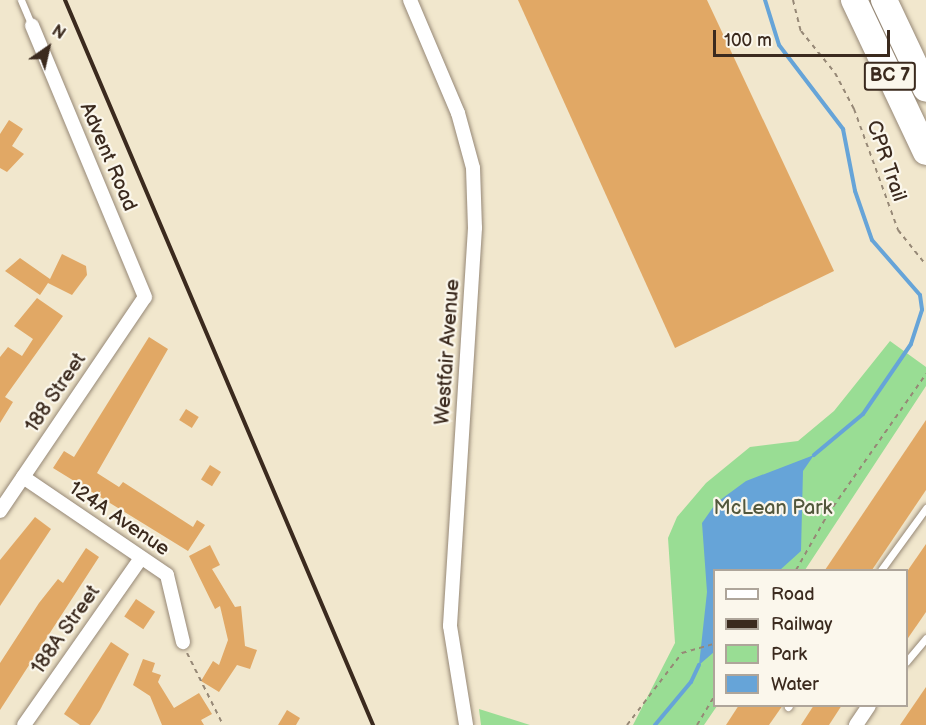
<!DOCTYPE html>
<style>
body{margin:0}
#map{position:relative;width:926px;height:725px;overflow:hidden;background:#f1e7cd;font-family:"Balsamiq Sans",sans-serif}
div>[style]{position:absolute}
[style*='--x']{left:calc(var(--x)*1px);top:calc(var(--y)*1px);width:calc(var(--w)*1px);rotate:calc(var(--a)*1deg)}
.green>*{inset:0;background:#99dd94}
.water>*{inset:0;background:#66a4d8}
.stream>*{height:4px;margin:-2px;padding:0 2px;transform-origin:2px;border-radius:2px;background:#66a4d8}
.building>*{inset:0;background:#e1a865;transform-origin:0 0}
.path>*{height:2px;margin-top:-1px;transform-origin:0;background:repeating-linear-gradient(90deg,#968876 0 4.5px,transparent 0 9px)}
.roads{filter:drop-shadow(0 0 2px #968876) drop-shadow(0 0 2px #968876)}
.lane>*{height:7px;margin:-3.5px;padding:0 3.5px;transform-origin:3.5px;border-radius:3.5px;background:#fff}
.street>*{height:14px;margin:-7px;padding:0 7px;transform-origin:7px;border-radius:7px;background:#fff}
.highway>*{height:26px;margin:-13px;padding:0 13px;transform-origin:13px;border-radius:13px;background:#fff}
.rail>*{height:4px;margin:-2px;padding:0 2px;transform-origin:2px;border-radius:2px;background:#3b2a1e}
span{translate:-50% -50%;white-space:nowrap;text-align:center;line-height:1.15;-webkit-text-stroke:4.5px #fbf7ec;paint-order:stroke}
.shield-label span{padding:2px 4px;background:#fbf7ec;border:2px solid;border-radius:4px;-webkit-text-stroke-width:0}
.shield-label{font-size:18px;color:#3b2a1e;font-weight:700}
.street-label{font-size:20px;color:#3b2a1e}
.park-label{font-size:20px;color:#52573c}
.legend{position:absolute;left:713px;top:569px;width:195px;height:138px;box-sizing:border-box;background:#fbf7ec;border:2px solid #aea59a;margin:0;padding:8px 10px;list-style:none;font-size:18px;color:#3b2a1e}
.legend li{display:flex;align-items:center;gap:12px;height:30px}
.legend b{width:30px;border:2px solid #aea59a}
.north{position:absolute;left:18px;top:18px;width:60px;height:60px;-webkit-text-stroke:4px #fbf7ec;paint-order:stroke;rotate:34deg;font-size:16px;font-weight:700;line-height:24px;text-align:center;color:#3b2a1e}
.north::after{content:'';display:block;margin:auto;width:21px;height:27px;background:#3b2a1e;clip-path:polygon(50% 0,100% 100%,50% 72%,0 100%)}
.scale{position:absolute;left:713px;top:30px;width:177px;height:27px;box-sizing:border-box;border:3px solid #3b2a1e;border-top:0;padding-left:8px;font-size:18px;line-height:21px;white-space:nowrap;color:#3b2a1e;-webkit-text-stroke:4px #fbf7ec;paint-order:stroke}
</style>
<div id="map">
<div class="green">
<div style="clip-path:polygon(890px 341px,926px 367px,926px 386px,805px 570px,714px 570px,717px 706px,704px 725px,633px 725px,675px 643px,668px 538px,677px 517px,706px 483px,750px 447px,798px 441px,834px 411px)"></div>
<div style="clip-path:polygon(479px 709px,530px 725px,481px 725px)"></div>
</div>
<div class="water">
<div style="clip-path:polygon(814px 455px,803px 471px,801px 551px,780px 570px,714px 570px,714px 652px,699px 665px,707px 592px,702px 523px,716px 503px,746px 481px)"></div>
</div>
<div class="stream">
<div style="--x:765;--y:0;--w:47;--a:72.7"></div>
<div style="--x:779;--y:45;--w:106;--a:52.7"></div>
<div style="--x:843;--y:129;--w:63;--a:79"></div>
<div style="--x:855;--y:191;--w:52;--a:70.9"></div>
<div style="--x:872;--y:240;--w:73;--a:48.9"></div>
<div style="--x:920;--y:295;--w:15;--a:82"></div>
<div style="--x:922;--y:310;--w:36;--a:108"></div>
<div style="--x:911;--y:344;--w:85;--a:124.4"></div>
<div style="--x:863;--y:414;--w:64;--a:140.1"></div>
<div style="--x:655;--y:725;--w:56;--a:-50.1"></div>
<div style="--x:691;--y:682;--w:19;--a:-65"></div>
</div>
<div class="building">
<div style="clip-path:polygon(518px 0,707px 0,834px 271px,675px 348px)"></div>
<div style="clip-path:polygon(9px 120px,23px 129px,12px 146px,24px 154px,7px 172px,0 168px,0 134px)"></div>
<div style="clip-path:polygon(62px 254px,86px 266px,87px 275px,72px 295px,48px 283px,40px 295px,5px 271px,20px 258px,50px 279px)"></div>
<div style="clip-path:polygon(37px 298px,63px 316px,5px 397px,13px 402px,0 423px,0 357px,8px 347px,22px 356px,33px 339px,14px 326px)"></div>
<div style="clip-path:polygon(149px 337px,168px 349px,97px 473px,119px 487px,123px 482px,193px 527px,197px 520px,205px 525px,188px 551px,53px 468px,64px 451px,74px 457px)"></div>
<div style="left:186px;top:409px;width:15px;height:13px;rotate:32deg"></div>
<div style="clip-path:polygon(926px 420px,926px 490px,872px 570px,825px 570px)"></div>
<div style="left:210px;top:465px;width:13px;height:17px;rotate:32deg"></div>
<div style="clip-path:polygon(35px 517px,51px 529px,0 606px,0 560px)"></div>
<div style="clip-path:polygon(926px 544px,926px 612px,906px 641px,906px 573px)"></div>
<div style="clip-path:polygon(210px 545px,220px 565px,212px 569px,235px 607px,241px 606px,245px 646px,257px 650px,250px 669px,237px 665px,219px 692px,201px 681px,213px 661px,219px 665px,228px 640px,220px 606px,215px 609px,189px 556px)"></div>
<div style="clip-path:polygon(86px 548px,99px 557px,0 710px,0 663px,39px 603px,58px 579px,63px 583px)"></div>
<div style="left:136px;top:599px;width:23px;height:21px;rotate:34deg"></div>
<div style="clip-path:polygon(111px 642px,129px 654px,100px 710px,90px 725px,80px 725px,64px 714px)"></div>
<div style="clip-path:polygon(143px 659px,155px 663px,152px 672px,161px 675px,158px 682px,174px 708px,199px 693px,212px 714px,201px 720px,204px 725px,162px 725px,150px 696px,133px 685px)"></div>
<div style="clip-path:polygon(926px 687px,926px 725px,900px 725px)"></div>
<div style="clip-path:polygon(739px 705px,783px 705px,769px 725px,726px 725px)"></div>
<div style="clip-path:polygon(814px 705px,842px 705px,829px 725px,801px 725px)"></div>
<div style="clip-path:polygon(287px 710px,300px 718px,296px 725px,278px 725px)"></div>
</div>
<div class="path">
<div style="--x:793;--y:0;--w:32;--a:76"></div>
<div style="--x:801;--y:31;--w:54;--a:51"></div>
<div style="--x:835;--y:73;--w:41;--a:62.2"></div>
<div style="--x:854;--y:109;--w:129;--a:70"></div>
<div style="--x:898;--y:230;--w:45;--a:51.3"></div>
<div style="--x:796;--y:570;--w:64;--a:-60.3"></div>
<div style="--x:828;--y:514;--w:171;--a:-55"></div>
<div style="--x:187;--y:653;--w:80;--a:63.4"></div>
<div style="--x:627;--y:725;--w:91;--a:-52.6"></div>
<div style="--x:682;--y:653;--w:33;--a:-16"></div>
<div style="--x:697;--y:725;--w:33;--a:-59"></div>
</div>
<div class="roads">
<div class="lane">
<div style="--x:21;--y:0;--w:28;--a:67"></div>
<div style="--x:881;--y:570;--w:77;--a:-54"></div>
<div style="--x:906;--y:662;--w:31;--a:-50"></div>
<div style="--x:788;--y:707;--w:1;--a:-45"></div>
</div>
<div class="street">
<div style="--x:410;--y:0;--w:123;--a:67"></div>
<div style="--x:458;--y:113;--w:57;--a:74.7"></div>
<div style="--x:473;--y:168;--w:60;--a:88.1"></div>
<div style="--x:475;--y:228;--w:399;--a:93.6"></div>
<div style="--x:450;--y:626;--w:100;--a:80.8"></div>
<div style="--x:23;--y:477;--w:174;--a:34.2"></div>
<div style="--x:167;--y:575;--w:69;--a:76.6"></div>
<div style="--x:0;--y:511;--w:258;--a:-55.9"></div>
<div style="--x:145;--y:297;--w:294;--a:-112.6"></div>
<div style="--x:24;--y:725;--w:204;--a:-55"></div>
<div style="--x:856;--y:725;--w:23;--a:-56"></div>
</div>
<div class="highway">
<div style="--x:854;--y:0;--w:168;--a:64.7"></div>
<div style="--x:884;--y:0;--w:98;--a:64.7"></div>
</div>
</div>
<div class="rail">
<div style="--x:65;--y:0;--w:788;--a:66.98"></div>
</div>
<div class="shield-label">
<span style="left:890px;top:76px">BC 7</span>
</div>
<div class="street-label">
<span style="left:108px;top:157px;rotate:67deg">Advent Road</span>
<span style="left:886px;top:161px;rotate:71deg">CPR Trail</span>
<span style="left:448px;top:352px;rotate:-86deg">Westfair Avenue</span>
<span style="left:56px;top:393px;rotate:-56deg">188 Street</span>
<span style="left:119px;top:519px;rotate:34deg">124A Avenue</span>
<span style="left:66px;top:630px;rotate:-55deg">188A Street</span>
</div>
<div class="park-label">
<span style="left:773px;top:508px">McLean Park</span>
</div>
<ul class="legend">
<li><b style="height:8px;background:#fff"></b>Road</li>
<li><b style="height:8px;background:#3b2a1e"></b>Railway</li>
<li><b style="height:16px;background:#99dd94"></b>Park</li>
<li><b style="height:16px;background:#66a4d8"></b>Water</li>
</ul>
<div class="north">N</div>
<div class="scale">100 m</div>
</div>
